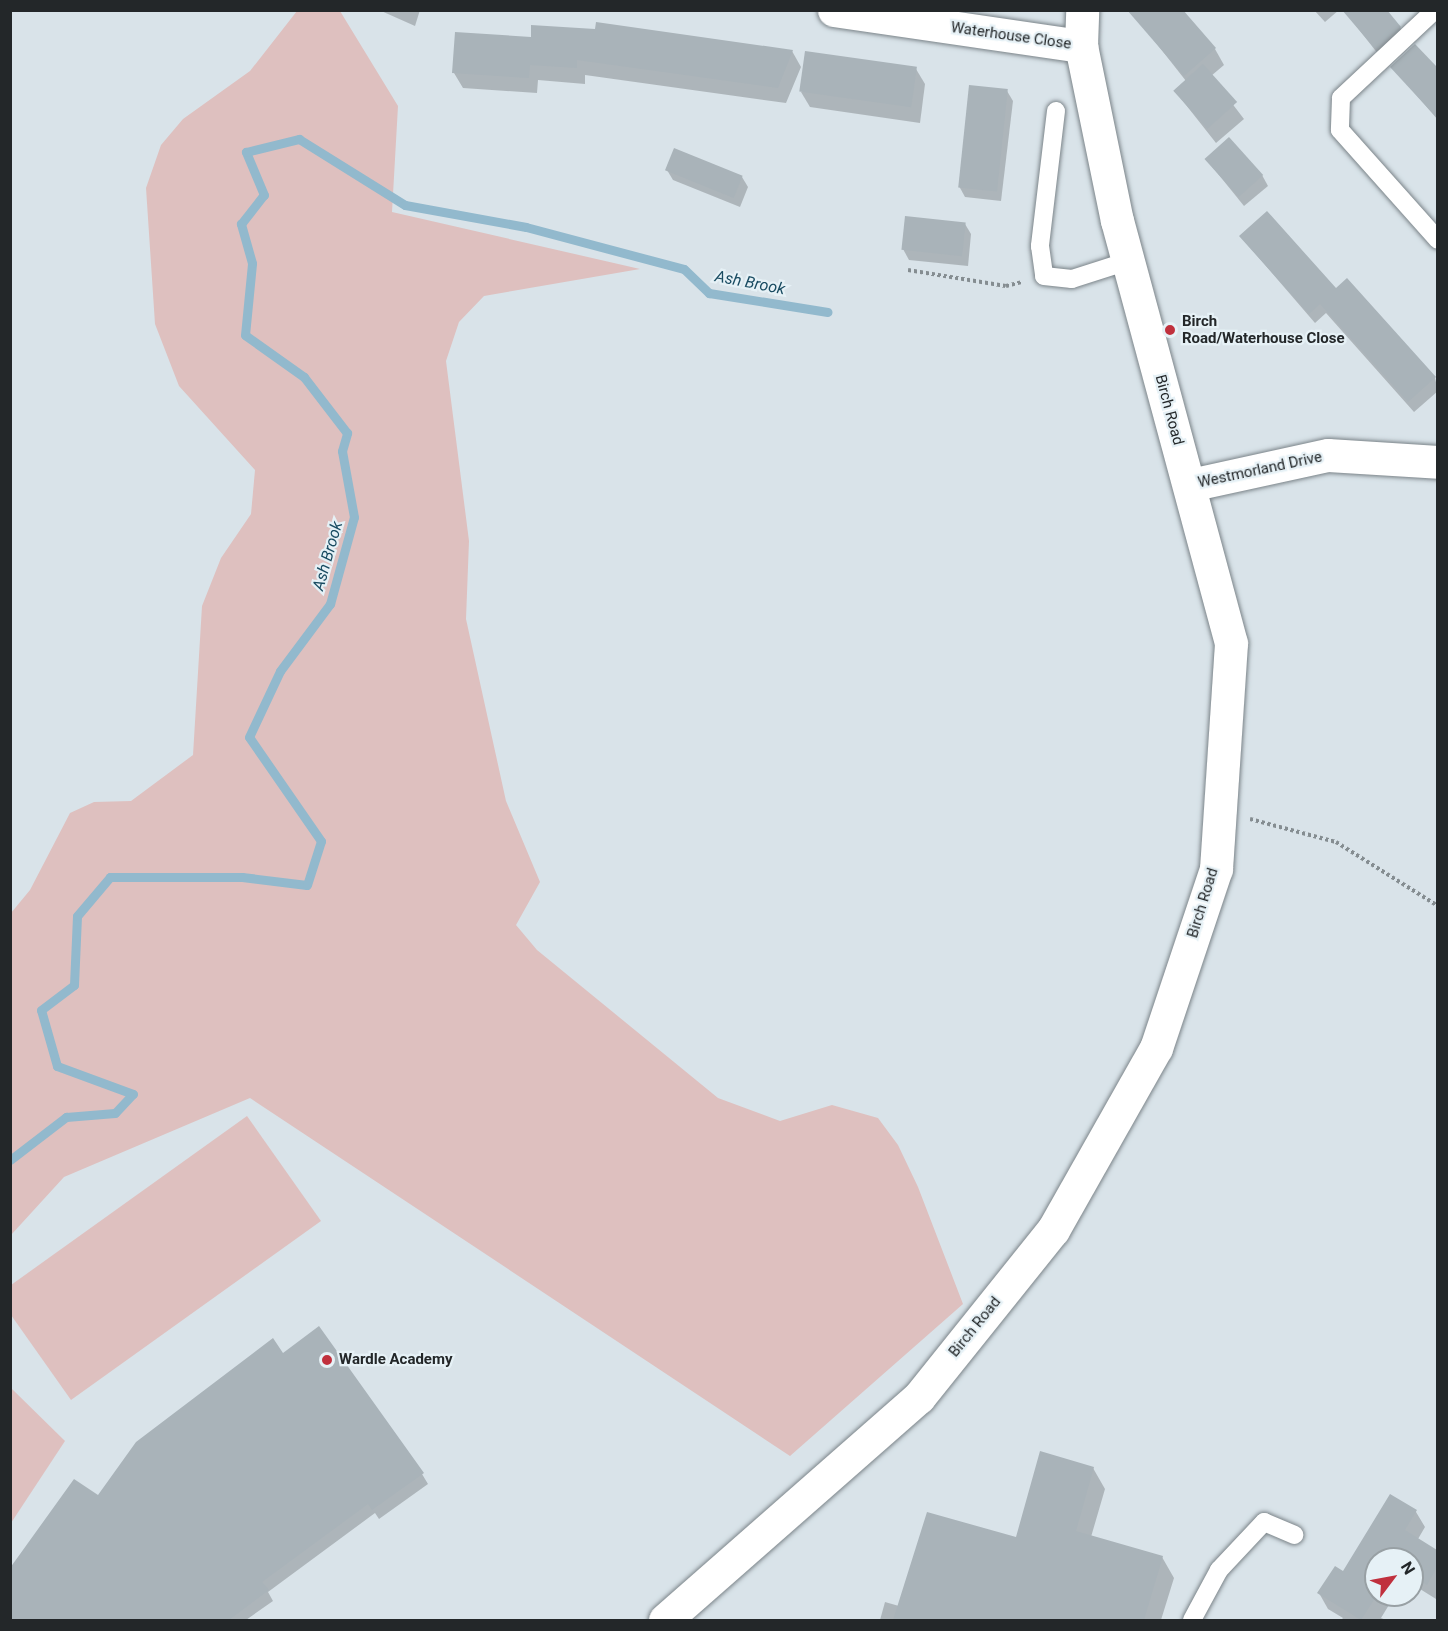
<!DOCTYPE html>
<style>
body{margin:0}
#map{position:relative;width:1448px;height:1631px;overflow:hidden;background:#d9e3e9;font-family:Roboto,sans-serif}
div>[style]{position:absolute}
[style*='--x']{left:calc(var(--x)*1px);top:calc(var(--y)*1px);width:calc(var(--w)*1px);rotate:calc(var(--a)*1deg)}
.green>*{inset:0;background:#dec0bf}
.shadow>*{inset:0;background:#0003}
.stream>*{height:9px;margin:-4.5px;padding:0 4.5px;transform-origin:4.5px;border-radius:4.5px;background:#92b9cd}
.building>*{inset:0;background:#a9b3b9;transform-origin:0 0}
.path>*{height:4px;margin-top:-2px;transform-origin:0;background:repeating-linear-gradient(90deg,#858d91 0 3px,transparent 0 6px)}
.roads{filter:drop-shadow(0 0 2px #7b8489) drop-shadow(0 0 2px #7b8489)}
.lane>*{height:18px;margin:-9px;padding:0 9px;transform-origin:9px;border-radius:9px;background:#fff}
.street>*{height:33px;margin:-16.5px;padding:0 16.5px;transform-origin:16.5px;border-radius:16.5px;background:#fff}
.secondary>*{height:33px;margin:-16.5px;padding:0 16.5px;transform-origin:16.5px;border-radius:16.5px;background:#fff}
.dots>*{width:16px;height:16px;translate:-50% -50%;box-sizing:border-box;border:3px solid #e6f1f6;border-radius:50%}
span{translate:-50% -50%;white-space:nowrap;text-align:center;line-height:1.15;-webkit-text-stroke:4.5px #e6f1f6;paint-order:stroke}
.street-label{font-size:15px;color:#232729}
.poi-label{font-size:15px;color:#232729;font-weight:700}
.left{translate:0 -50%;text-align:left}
.water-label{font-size:16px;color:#194b61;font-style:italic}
.frame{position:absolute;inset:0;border:12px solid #232729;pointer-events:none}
.north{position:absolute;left:1364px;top:1547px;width:60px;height:60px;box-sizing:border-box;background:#e6f1f6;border:2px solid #98a0a4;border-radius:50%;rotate:58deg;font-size:16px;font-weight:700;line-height:24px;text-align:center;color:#232729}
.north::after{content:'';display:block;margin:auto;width:21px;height:27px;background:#c0303d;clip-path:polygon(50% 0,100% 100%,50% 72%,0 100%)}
</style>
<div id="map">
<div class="green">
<div style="clip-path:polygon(297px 11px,340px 11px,398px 106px,392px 212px,640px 269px,484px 296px,459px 322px,446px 361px,469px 541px,466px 619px,506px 801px,540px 882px,516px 925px,537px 950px,718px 1098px,780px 1121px,832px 1105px,878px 1118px,898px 1145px,918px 1187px,963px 1304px,790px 1456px,250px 1098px,64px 1177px,11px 1235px,11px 913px,30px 890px,70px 813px,94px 802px,131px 801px,193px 755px,202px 606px,221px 558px,251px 514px,255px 470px,179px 386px,155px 324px,146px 188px,161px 145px,183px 119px,250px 71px)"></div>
<div style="clip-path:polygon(247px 1116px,321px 1221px,71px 1400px,11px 1315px,11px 1285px)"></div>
<div style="clip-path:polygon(11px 1388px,65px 1441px,11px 1523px)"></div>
</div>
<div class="shadow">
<div style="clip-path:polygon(379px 10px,420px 10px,415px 26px)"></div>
<div style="clip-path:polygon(1181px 10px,1215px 49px,1224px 65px,1211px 76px,1244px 119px,1216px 143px,1175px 91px,1186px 81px,1138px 20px)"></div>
<div style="clip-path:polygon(1314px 10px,1339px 10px,1325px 22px)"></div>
<div style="clip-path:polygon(1350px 18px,1400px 27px,1405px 38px,1382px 59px)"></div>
<div style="clip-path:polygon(532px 39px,792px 51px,801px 67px,786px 103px,585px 75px,585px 84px,538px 80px,537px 93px,463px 88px,454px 73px)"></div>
<div style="clip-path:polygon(1415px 46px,1438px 70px,1438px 120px,1392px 67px)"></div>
<div style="clip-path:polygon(916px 69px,925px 84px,920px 123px,810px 107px,801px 92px)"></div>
<div style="clip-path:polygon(1007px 91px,1013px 101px,1001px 201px,965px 197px,959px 186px)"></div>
<div style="clip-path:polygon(1206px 159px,1262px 175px,1268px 186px,1244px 206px)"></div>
<div style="clip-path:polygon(667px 170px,742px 177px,748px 187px,740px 207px,673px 180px)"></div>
<div style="clip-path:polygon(965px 224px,971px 234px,968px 266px,909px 260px,903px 249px)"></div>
<div style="clip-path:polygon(1241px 237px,1336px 290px,1435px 378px,1438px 391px,1414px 412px,1326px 313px,1315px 323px)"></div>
<div style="clip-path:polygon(283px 1355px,422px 1474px,428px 1484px,379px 1519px,375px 1513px,268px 1592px,273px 1601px,246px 1620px,10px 1620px,10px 1569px)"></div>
<div style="clip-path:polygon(1093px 1468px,1105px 1489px,1091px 1537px,1162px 1557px,1174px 1578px,1161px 1620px,880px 1620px,885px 1602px,899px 1606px,1017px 1539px)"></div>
<div style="clip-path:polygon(1391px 1496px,1416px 1512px,1425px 1527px,1418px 1539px,1438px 1552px,1438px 1597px,1436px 1599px,1412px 1584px,1412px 1559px,1376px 1559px,1376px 1595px,1395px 1595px,1381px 1618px,1386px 1620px,1341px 1620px,1343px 1618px,1328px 1609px,1319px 1593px,1343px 1573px)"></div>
</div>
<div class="stream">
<div style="--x:10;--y:1160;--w:71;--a:-37.5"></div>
<div style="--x:66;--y:1117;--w:49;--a:-4.7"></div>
<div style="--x:115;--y:1113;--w:26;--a:-47"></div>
<div style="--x:133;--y:1094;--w:81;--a:-159.8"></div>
<div style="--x:57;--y:1066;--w:58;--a:-105.9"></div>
<div style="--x:41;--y:1010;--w:41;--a:-37.1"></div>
<div style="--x:74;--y:985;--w:69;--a:-87.5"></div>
<div style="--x:77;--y:916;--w:51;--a:-49.8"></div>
<div style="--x:110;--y:877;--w:132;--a:0"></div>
<div style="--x:242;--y:877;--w:65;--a:7"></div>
<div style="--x:307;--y:885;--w:46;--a:-72.3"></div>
<div style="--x:321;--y:841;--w:126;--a:-124.7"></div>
<div style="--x:249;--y:737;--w:73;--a:-64.8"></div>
<div style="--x:280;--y:671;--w:84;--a:-53.3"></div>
<div style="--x:330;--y:604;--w:90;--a:-74.6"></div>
<div style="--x:354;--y:517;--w:67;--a:-100.3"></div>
<div style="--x:342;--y:451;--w:19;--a:-74"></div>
<div style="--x:347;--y:433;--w:71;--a:-127.5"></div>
<div style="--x:304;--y:377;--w:72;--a:-144.6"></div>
<div style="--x:245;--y:335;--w:72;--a:-84.4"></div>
<div style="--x:252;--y:263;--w:41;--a:-105.8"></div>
<div style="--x:241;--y:224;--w:37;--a:-52"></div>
<div style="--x:264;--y:195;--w:47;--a:-112.7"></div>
<div style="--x:246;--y:152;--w:55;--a:-13.8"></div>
<div style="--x:299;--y:139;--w:125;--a:31.9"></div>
<div style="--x:405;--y:205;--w:123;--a:10.3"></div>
<div style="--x:526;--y:227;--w:163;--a:14.9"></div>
<div style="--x:684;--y:269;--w:35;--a:44"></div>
<div style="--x:709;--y:293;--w:120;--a:9.1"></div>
</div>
<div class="building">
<div style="clip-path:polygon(1127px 10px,1183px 10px,1216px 48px,1184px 76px)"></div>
<div style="clip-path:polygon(1342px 10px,1387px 10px,1401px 27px,1376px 50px)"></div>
<div style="clip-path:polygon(596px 22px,793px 50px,778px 88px,577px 60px,577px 68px,530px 65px,529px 78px,452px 73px,455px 32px,531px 37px,531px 25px,595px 29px)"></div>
<div style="clip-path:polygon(1415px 44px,1437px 67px,1437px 118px,1390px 67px)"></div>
<div style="left:805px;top:51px;width:113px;height:41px;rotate:8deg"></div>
<div style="left:1203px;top:64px;width:51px;height:40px;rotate:48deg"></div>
<div style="left:969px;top:85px;width:39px;height:103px;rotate:6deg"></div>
<div style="left:1229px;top:137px;width:51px;height:33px;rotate:48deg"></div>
<div style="left:674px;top:148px;width:74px;height:24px;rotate:22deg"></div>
<div style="clip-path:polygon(1267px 211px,1336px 288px,1347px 278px,1436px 377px,1408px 402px,1320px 304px,1309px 314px,1239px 236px)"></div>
<div style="left:905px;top:216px;width:61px;height:34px;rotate:6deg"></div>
<div style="clip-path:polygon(319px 1326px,424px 1473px,372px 1510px,368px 1504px,262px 1582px,269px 1590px,229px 1620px,10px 1620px,10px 1568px,74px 1479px,98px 1495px,136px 1442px,273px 1338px,283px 1353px)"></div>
<div style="clip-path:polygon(1040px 1451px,1094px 1467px,1076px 1531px,1163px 1556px,1144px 1620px,893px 1620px,927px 1512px,1016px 1537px)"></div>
<div style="clip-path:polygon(1390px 1494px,1417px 1510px,1405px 1530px,1437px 1550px,1437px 1567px,1427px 1585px,1412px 1576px,1412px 1559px,1376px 1559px,1377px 1595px,1361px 1620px,1317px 1593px,1335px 1566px,1343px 1571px)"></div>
</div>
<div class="path">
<div style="--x:908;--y:270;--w:99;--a:9.3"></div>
<div style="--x:1006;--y:286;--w:16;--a:-14"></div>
<div style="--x:1250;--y:819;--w:89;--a:15"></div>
<div style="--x:1336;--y:842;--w:120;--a:32.1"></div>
</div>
<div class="roads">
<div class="lane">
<div style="--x:1435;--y:10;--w:129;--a:136.9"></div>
<div style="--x:1341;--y:98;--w:32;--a:92"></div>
<div style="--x:1340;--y:130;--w:147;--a:48.3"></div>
<div style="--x:1056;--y:111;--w:136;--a:96.8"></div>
<div style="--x:1040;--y:246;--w:30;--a:82"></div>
<div style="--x:1044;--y:276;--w:28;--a:6"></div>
<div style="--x:1072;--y:279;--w:59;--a:-17.8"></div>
<div style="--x:1192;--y:1620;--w:57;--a:-61.6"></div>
<div style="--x:1219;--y:1570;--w:66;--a:-46.8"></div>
<div style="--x:1264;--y:1522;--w:33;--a:23"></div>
</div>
<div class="street">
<div style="--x:834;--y:10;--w:250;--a:8.3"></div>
<div style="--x:1190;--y:485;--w:141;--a:-12.3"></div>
<div style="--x:1328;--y:455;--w:110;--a:3.6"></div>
</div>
<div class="secondary">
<div style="--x:665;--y:1620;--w:338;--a:-41.3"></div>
<div style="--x:919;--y:1397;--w:214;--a:-51.3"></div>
<div style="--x:1053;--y:1230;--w:209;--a:-60.5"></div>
<div style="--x:1156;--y:1048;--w:189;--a:-71.5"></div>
<div style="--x:1216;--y:869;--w:226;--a:-86.2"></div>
<div style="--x:1231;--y:643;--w:437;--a:-105.1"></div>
<div style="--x:1117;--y:221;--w:179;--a:-101.6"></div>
<div style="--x:1081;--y:46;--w:36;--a:-88"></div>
</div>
</div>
<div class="dots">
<div style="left:1170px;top:330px;background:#c0303d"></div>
<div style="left:327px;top:1360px;background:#c0303d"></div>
</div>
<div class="street-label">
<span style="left:1011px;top:36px;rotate:8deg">Waterhouse Close</span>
<span style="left:1169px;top:410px;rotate:75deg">Birch Road</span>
<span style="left:1260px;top:470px;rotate:-12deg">Westmorland Drive</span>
<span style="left:1203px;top:903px;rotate:-73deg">Birch Road</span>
<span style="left:975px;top:1327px;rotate:-51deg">Birch Road</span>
</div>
<div class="poi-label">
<span class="left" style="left:1182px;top:330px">Birch<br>Road/Waterhouse Close</span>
<span class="left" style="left:339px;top:1360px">Wardle Academy</span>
</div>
<div class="water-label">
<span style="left:750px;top:283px;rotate:11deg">Ash Brook</span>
<span style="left:328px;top:556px;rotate:-74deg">Ash Brook</span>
</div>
<div class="frame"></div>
<div class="north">N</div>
</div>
